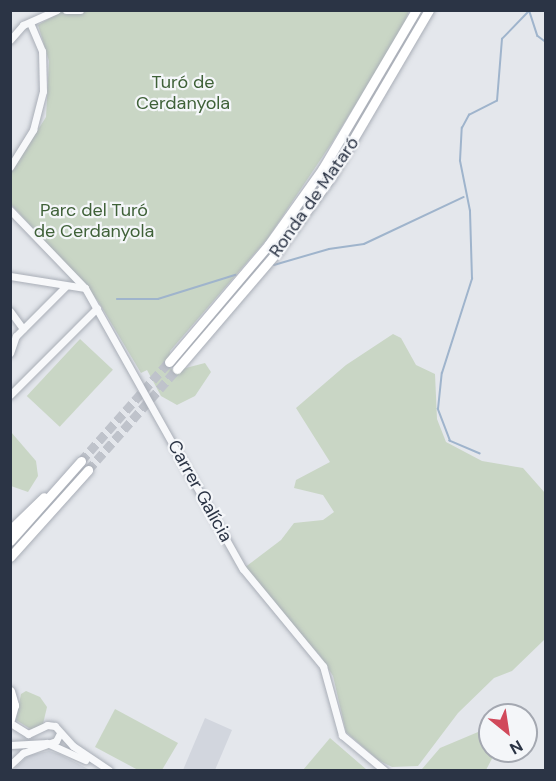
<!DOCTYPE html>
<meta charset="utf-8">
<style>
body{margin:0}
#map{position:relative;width:556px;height:781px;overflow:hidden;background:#e4e7ec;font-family:"DM Sans",sans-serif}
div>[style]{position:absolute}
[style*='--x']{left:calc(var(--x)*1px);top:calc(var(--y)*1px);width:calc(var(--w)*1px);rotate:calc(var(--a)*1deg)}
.built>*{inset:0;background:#d2d6de}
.green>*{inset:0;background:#c9d6c5;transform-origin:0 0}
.stream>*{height:1.5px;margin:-0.75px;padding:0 0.75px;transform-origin:0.75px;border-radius:0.75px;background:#9fb4cc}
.highway-tunnel>*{height:9px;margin-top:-4.5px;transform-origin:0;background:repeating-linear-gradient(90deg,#bfc3cb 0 9px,transparent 0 13.5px)}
.roads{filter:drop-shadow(0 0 2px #a9aeb7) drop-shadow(0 0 2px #a9aeb7)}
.minor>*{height:7px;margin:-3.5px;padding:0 3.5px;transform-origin:3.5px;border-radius:3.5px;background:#f7f8fa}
.highway>*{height:9px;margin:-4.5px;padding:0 4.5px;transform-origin:4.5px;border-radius:4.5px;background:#fff}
span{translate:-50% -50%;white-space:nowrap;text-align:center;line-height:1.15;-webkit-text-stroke:4.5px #f4f6f9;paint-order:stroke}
.park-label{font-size:18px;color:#3f6138}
.street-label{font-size:18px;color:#2b3445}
.frame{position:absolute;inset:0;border:12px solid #2b3445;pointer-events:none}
.north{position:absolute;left:478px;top:703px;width:60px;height:60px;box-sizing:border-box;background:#f4f6f9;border:2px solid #a4a8b1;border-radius:50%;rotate:150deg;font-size:16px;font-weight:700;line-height:24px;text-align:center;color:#2b3445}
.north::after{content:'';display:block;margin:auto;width:21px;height:27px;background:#d1495b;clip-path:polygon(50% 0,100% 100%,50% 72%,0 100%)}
</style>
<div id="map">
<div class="built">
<div style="clip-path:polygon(205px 718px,232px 730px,215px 770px,183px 770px)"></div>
<div style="clip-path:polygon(49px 751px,59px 754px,90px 770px,13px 770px,29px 755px)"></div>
</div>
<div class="green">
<div style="clip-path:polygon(82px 10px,409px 11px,402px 29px,333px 141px,268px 238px,170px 351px,169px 367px,174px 371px,205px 363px,211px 372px,195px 396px,177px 405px,161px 396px,147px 370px,141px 373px,98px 301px,11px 204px,11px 173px,46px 117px,49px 61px,38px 25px,62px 11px,68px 14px)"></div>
<div style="clip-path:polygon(393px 334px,401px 338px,416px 365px,435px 374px,437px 419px,446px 442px,482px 461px,523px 468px,545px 493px,545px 639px,512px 671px,494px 678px,458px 713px,418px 766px,392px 767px,378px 760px,346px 732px,333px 676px,321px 657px,244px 568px,281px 540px,294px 523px,323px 520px,334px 512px,323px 495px,294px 488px,296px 480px,330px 462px,296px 408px,346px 365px)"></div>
<div style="left:80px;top:339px;width:45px;height:78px;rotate:43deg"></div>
<div style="clip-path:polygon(11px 432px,36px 461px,38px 476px,28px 492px,11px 486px)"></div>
<div style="clip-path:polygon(26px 691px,40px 697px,47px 707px,43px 724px,32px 730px,16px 720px,21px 694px)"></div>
<div style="clip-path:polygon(115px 709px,178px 743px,162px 770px,138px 770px,95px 747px)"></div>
<div style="clip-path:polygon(490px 727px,490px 751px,496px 751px,486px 770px,422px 769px,440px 748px)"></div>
<div style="clip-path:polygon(330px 738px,367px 770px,303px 770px)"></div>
</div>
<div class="stream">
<div style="--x:530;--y:12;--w:25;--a:72"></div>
<div style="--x:538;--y:36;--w:10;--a:37"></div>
<div style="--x:274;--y:265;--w:57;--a:-16.2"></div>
<div style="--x:329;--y:249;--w:35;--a:-8"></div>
<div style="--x:364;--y:244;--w:110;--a:-25.2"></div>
<div style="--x:117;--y:299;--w:41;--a:0"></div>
<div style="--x:158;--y:299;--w:81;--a:-17.3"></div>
<div style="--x:480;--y:454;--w:33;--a:-157"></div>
<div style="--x:450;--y:441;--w:34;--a:-111"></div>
<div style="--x:438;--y:409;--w:36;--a:-84"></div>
<div style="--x:442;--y:373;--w:99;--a:-72.3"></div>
<div style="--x:472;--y:279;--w:68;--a:-91.7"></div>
<div style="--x:470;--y:211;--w:51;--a:-101.3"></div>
<div style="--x:460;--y:161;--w:33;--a:-87"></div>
<div style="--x:462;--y:128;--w:15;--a:-62"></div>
<div style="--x:469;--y:115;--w:31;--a:-27"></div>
<div style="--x:497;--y:101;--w:62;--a:-85.4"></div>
<div style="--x:502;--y:39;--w:40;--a:-46"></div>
</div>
<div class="highway-tunnel">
<div style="--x:81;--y:461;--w:132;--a:-48.4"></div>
<div style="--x:88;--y:470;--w:135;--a:-48.6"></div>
</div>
<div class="roads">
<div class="minor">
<div style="--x:66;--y:10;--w:14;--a:0"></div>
<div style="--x:10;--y:40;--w:20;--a:-49"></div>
<div style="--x:23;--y:25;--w:37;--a:-24"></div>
<div style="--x:10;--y:167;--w:44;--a:-58.1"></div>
<div style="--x:33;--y:130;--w:40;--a:-75.6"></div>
<div style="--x:43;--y:91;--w:40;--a:-91.4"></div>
<div style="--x:42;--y:51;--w:30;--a:-113"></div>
<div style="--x:10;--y:210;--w:108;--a:46.1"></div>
<div style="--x:85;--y:288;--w:322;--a:60.7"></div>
<div style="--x:243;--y:569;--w:126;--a:50.5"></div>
<div style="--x:323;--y:666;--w:72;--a:74.6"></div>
<div style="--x:342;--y:735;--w:55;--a:39.8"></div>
<div style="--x:10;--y:276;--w:76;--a:9.1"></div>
<div style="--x:10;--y:311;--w:22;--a:54"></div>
<div style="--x:10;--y:353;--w:18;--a:-71"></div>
<div style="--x:16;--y:336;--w:71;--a:-45"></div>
<div style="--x:10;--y:395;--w:123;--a:-45"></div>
<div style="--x:12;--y:724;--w:19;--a:32"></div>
<div style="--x:28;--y:734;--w:21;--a:-25"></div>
<div style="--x:47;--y:725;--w:8;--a:7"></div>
<div style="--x:55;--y:726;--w:27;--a:48"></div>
<div style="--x:73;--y:746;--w:43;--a:33.7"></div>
<div style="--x:10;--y:745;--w:37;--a:-3"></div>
<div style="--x:47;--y:743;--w:42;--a:24.1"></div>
<div style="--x:10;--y:765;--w:18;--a:-43"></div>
<div style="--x:23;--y:753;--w:35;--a:-20"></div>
<div style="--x:56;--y:741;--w:9;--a:-63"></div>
</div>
<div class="highway">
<div style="--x:169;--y:362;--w:155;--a:-49.7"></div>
<div style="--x:269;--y:244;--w:93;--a:-54.6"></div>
<div style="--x:323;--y:168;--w:183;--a:-59.5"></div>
<div style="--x:177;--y:369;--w:154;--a:-49.5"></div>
<div style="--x:277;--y:252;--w:92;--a:-54.2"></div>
<div style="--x:331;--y:177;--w:194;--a:-59.6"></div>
<div style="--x:10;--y:530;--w:47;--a:-44.1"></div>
<div style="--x:10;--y:541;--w:107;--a:-48.4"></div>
<div style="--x:10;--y:557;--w:117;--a:-48.1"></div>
<div style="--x:10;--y:691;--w:15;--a:74"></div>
<div style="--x:14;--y:705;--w:15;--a:106"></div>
</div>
</div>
<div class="park-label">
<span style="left:183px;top:93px">Turó de<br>Cerdanyola</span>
<span style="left:94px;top:221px">Parc del Turó<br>de Cerdanyola</span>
</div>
<div class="street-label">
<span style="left:314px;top:197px;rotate:-55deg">Ronda de Mataró</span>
<span style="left:200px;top:491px;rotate:61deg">Carrer Galícia</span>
</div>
<div class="frame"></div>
<div class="north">N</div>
</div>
